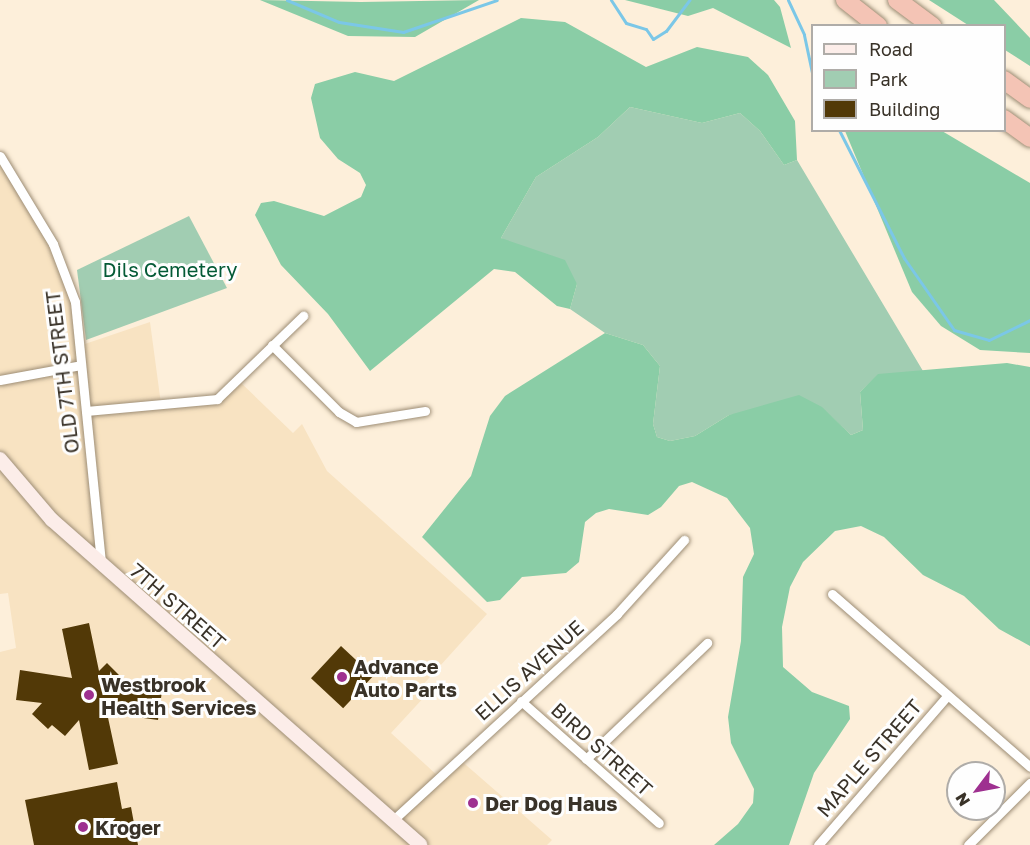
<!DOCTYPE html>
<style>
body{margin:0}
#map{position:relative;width:1030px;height:845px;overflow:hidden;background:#fdefda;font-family:"Golos Text",sans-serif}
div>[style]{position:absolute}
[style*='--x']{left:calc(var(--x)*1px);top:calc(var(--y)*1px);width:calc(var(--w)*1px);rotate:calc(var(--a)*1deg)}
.built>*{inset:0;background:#f8e3c2}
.green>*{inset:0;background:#a1cdb2}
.forest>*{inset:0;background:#8acda6}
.stream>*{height:3px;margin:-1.5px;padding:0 1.5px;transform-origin:1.5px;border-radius:1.5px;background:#7bc7e7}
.building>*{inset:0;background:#523907;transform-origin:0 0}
.roads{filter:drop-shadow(0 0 2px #9d8d75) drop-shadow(0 0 2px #9d8d75)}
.street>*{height:9px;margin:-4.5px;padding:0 4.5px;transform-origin:4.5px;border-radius:4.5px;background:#fff}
.secondary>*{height:14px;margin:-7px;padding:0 7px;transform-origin:7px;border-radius:7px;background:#fcede9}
.highway>*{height:18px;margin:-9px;padding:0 9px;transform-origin:9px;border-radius:9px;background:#f4c4b5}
.dots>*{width:16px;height:16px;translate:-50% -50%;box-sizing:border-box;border:3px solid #fefefe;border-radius:50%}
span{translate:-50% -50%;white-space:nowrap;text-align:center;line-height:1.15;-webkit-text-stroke:6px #fefefe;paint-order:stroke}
.park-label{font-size:20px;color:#045a36}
.street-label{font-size:20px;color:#393228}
.poi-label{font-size:20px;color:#393228;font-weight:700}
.left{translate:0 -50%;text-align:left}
.legend{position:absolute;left:811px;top:24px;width:195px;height:108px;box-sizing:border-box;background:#fefefe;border:2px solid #afaca8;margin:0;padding:8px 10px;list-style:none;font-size:18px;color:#393228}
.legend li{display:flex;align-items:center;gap:12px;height:30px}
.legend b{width:30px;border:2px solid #afaca8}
.north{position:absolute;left:946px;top:761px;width:60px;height:60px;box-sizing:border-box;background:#fefefe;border:2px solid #afaca8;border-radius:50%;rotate:238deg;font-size:16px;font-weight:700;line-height:24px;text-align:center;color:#393228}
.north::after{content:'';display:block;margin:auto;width:21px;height:27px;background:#9e3090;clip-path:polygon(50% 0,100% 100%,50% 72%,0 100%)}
</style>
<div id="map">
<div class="built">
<div style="clip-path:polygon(0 156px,67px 273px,79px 346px,150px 322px,161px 404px,217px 399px,237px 379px,293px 433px,302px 424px,327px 471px,487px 614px,420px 688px,427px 694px,391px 733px,438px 776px,458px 758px,552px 840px,547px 845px,0 845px,0 652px,16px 648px,8px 593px,0 594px)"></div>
</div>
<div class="green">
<div style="clip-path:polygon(630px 107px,702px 123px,740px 113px,760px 131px,784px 165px,797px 160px,923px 371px,878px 375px,860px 392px,863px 430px,851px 435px,822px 408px,729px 415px,695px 436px,670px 441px,657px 437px,653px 424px,660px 366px,643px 345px,605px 333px,570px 309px,577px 284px,501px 238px,536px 177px,598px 137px)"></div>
<div style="clip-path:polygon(189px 216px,227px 288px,86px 340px,77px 270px)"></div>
</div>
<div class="forest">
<div style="clip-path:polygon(260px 0,361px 2px,479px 0,415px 37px,348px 36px)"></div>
<div style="clip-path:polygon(625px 0,774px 0,780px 7px,791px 48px,713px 8px,688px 16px)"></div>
<div style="clip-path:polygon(929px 0,994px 0,1030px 38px,1030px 66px,1005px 50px,1004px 26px,968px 25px)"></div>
<div style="clip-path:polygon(521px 18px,565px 22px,646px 67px,697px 47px,748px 57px,768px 75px,795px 121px,797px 160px,784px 165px,760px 131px,740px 113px,702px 123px,630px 107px,598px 137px,536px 177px,501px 238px,565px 260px,577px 284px,570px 309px,557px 306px,515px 272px,494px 269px,370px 371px,328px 314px,281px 265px,255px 215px,261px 203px,274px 201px,324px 216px,361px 197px,366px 185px,360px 173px,338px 159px,320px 138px,311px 98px,315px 84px,355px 72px,394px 81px)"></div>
<div style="clip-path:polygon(845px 131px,942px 131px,1030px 183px,1030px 353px,980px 350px,941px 326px,912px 292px)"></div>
<div style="clip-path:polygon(605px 333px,643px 345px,660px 366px,653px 424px,657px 437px,670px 441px,695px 436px,729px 415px,799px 395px,822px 407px,851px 435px,863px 430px,860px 392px,878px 374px,1007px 363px,1030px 367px,1030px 646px,999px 629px,964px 596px,923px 575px,884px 537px,861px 526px,835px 531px,803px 562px,790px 587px,782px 627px,783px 667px,812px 692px,849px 706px,850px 719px,814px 773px,789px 845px,714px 845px,738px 824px,753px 803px,754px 789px,731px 743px,728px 717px,741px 641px,743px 577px,754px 554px,750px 528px,727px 498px,692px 482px,679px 486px,661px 507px,648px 515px,609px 509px,596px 513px,585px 522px,579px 562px,566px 573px,522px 577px,500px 600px,487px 602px,422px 537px,471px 476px,490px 416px,505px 396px)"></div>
</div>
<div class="stream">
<div style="--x:287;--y:0;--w:56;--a:22.9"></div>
<div style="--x:339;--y:22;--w:65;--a:8.9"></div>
<div style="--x:403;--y:32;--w:99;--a:-18.8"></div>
<div style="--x:611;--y:0;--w:27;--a:57"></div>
<div style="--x:626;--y:23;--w:21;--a:17"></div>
<div style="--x:646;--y:29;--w:12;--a:55"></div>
<div style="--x:653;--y:39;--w:15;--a:-32"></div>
<div style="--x:666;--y:31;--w:39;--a:-53"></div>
<div style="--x:788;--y:0;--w:38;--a:65"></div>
<div style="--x:804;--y:35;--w:38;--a:78"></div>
<div style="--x:839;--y:130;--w:144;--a:63.1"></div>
<div style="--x:904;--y:258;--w:88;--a:55.2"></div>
<div style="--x:954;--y:330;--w:36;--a:16"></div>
<div style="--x:989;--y:340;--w:46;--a:-26"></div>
</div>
<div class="building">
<div style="clip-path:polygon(89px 623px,99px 671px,107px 663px,119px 675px,111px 684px,162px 691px,158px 720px,107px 713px,118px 764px,89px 770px,79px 720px,65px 736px,52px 725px,48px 729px,32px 714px,42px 703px,16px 700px,20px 670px,72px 678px,62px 629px)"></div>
<div style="left:341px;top:646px;width:44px;height:44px;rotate:43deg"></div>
<div style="clip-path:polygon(117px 782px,122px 809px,131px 807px,138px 845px,34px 845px,25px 800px)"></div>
</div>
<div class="roads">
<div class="street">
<div style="--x:0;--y:156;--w:103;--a:58.9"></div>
<div style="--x:53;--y:244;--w:62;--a:69.2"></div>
<div style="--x:75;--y:302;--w:263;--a:84.3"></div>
<div style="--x:272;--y:345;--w:95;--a:45"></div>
<div style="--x:339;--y:412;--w:20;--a:30"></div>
<div style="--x:356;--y:422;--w:70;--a:-9.1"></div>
<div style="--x:0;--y:380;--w:82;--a:-10.5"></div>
<div style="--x:86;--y:411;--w:132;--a:-5.2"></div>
<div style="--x:217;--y:399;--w:120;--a:-44"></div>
<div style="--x:832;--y:594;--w:263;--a:41.1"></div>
<div style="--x:521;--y:701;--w:184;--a:41.5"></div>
<div style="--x:586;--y:759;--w:168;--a:-43.8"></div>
<div style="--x:392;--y:821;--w:306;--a:-42.6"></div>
<div style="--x:617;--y:614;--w:100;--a:-47.8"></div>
<div style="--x:818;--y:845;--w:198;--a:-49.1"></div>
<div style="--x:968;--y:845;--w:88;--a:-45"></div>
</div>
<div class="secondary">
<div style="--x:0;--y:459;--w:80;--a:49.6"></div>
<div style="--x:52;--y:520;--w:491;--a:41.4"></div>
</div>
<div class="highway">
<div style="--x:845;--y:0;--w:42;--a:38.2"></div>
<div style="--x:897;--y:0;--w:44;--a:36.6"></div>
<div style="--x:1004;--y:80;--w:32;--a:36"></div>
<div style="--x:1004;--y:119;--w:32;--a:36"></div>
</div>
</div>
<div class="dots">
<div style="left:342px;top:677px;background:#9e3090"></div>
<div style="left:89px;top:695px;background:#9e3090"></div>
<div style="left:473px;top:803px;background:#9e3090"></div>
<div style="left:83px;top:827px;background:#9e3090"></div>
</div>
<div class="park-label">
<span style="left:170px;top:269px">Dils Cemetery</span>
</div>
<div class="street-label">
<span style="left:62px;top:372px;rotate:-97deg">OLD 7TH STREET</span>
<span style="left:178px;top:606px;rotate:41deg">7TH STREET</span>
<span style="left:529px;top:670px;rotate:-42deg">ELLIS AVENUE</span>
<span style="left:602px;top:749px;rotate:42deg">BIRD STREET</span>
<span style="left:869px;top:758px;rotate:-49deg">MAPLE STREET</span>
</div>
<div class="poi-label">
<span class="left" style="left:354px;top:678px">Advance<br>Auto Parts</span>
<span class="left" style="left:101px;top:696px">Westbrook<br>Health Services</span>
<span class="left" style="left:485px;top:803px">Der Dog Haus</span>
<span class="left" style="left:95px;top:827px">Kroger</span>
</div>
<ul class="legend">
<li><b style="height:8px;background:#fcede9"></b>Road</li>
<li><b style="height:16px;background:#a1cdb2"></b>Park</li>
<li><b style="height:16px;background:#523907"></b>Building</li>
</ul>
<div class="north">N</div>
</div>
